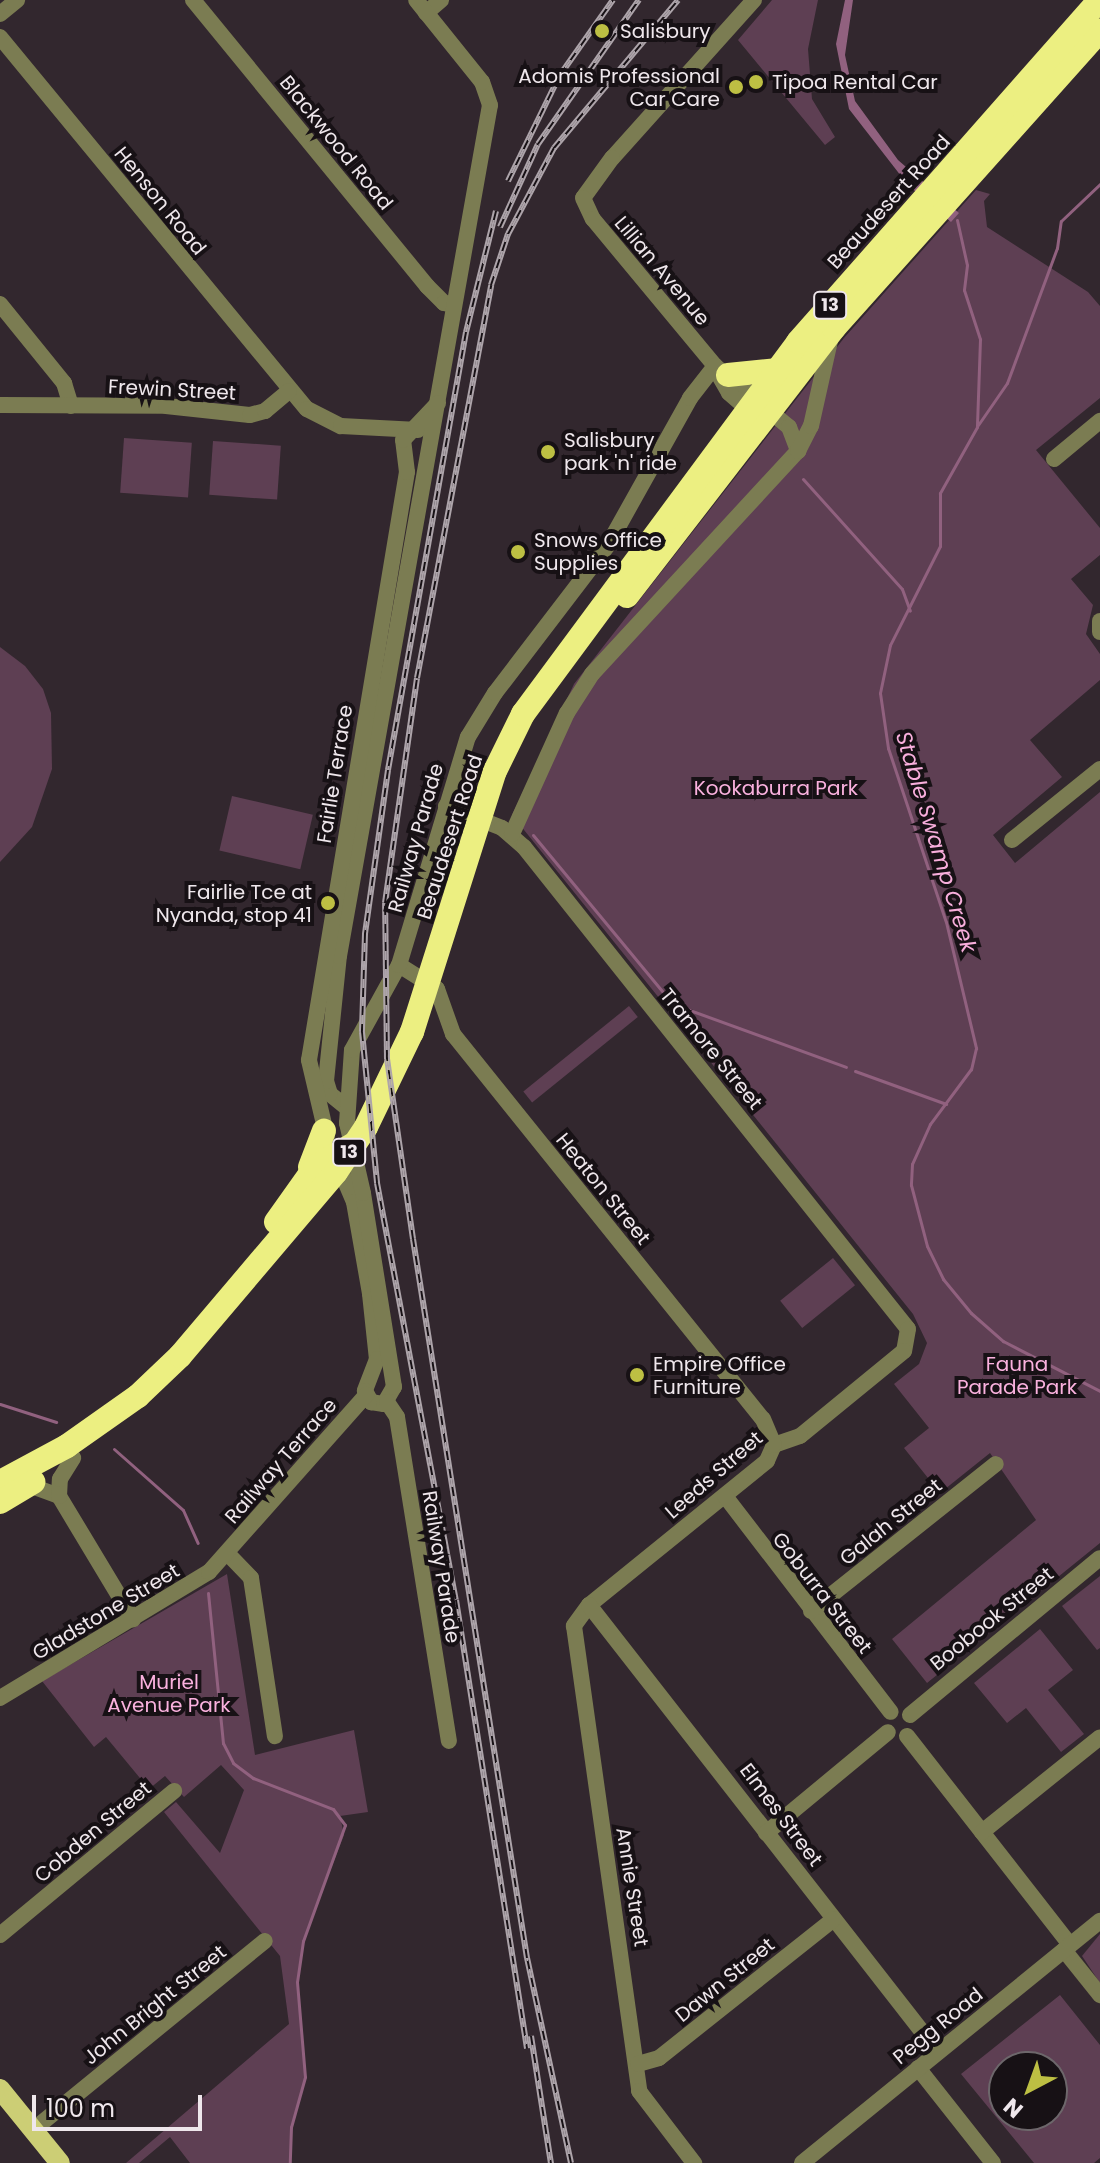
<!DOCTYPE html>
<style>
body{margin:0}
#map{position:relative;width:1100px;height:2163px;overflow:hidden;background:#32272e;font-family:Poppins,sans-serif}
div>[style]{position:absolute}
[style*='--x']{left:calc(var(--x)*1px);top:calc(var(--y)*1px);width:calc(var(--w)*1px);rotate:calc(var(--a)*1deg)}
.green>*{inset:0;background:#5e3f53;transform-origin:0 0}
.water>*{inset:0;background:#91617f}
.stream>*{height:3px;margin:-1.5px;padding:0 1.5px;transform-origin:1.5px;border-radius:1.5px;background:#91617f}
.minor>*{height:16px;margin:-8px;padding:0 8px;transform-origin:8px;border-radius:8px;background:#7b7c52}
.major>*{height:20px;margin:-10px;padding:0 10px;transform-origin:10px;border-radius:10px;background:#ccce75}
.highway>*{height:24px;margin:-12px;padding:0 12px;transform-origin:12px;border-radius:12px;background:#ecef81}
.rail>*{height:6px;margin-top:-3px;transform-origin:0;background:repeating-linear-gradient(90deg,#171115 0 9px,#ada4aa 0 18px);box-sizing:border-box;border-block:2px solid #ada4aa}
.dots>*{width:22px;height:22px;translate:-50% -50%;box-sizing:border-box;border:4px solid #171115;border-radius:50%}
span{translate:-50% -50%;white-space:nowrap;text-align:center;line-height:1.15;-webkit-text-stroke:8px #171115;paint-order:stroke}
.shield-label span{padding:2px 6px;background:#171115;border:2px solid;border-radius:6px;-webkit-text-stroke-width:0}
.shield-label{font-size:18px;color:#efe7ec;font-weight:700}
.poi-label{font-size:20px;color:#efe7ec}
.left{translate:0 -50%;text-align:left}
.right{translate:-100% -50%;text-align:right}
.street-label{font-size:20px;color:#efe7ec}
.park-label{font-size:20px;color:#fab1de}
.water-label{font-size:22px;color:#f8aedc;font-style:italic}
.north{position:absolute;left:988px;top:2051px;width:80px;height:80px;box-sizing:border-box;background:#171115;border:2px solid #6d676b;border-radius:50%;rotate:221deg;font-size:22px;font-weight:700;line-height:32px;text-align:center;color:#efe7ec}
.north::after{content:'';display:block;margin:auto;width:28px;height:36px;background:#bdbf43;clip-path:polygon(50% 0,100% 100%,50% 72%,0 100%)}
.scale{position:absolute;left:32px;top:2095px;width:170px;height:36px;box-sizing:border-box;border:4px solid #efe7ec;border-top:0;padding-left:10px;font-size:24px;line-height:28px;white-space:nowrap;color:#efe7ec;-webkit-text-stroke:6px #171115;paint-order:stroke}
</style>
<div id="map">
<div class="green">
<div style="clip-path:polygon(772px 0,818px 0,808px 49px,812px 99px,835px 137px,825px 145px,738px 40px)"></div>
<div style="clip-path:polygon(976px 190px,990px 194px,984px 201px,987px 227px,1088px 292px,1100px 306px,1100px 398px,1036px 450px,1100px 528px,1100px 555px,1071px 579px,1093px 605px,1086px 634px,1100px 654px,1100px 680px,1030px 740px,1062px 777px,993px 835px,1015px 863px,1100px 792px,1100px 1543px,927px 1683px,892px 1639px,1036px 1520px,990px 1453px,940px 1493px,904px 1448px,929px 1428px,894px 1384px,919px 1364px,927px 1343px,913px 1314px,512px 815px,574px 684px,844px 338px)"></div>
<div style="left:124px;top:438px;width:68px;height:55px;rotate:4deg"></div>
<div style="left:213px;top:441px;width:68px;height:54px;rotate:4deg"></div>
<div style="clip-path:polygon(0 647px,25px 666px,43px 689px,51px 713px,52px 769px,32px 827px,0 862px)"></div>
<div style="left:232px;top:796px;width:83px;height:56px;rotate:13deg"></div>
<div style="left:629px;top:1006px;width:14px;height:136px;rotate:51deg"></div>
<div style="left:833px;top:1258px;width:35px;height:68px;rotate:51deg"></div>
<div style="clip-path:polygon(227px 1574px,255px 1755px,354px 1730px,368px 1812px,340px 1816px,344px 1835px,303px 1941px,297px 1982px,305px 2077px,291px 2127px,290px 2163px,190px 2163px,170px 2137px,139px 2163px,126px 2163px,289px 2024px,280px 1956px,164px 1812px,176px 1802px,220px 1853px,244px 1790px,221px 1765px,184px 1797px,165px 1776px,149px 1789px,106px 1737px,94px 1747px,42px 1681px)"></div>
<div style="clip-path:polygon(1100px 1576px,1100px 1648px,1097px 1650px,1062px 1606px)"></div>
<div style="clip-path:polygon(1040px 1629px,1073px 1670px,1048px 1690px,1084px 1734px,1061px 1752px,1026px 1708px,1007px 1723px,974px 1683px)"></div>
<div style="clip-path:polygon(1100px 1934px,1100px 1983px,1082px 1956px)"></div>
<div style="clip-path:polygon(evenodd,1060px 1995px,1100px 2045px,1100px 2158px,1094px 2163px,1034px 2163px,961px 2074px,1060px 1995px,1052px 2067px,1052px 2115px,1004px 2115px,1004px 2067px,1052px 2067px)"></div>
</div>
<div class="water">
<div style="clip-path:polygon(845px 0,853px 0,845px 55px,855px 101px,898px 160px,959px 213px,951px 222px,908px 185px,849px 109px,836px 44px)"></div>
</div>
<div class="stream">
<div style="--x:957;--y:220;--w:46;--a:77.5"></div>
<div style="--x:967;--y:265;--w:25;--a:97"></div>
<div style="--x:964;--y:290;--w:52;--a:71.9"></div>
<div style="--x:980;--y:339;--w:88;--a:92"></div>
<div style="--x:977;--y:427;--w:76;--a:119.3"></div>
<div style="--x:940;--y:493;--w:53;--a:90"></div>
<div style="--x:940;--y:546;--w:111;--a:116.8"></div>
<div style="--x:890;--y:645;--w:49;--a:101.8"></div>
<div style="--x:880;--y:693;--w:56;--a:81.7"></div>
<div style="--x:888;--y:748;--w:183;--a:71.6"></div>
<div style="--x:946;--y:922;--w:130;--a:76.6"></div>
<div style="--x:976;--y:1048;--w:22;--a:103"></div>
<div style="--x:971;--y:1069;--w:69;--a:126.7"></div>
<div style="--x:930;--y:1124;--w:44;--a:114.2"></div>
<div style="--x:912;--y:1164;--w:21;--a:93"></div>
<div style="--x:911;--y:1185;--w:63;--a:75.3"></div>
<div style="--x:927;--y:1246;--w:37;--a:64"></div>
<div style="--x:943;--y:1279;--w:44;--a:50.5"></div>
<div style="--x:971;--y:1313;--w:43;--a:41.2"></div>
<div style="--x:1003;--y:1341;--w:109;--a:27.3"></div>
<div style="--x:978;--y:425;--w:51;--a:-55.4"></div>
<div style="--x:1007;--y:383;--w:144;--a:-69.7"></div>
<div style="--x:1057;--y:248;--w:27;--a:-82"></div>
<div style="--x:1061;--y:221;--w:54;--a:-43.5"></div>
<div style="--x:803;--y:479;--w:148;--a:48"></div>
<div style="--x:902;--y:589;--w:23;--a:70"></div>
<div style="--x:533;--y:835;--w:219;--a:50.4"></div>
<div style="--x:673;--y:1004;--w:184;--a:20"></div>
<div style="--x:855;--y:1071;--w:97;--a:19.9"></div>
<div style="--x:0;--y:1404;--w:59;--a:17.8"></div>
<div style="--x:114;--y:1449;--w:92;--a:41.5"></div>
<div style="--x:183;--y:1510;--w:36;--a:66"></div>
<div style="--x:208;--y:1593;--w:151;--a:84.3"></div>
<div style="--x:223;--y:1743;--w:22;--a:63"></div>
<div style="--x:233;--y:1763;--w:25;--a:37"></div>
<div style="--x:253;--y:1778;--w:86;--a:21.2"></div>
<div style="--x:333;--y:1809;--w:20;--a:53"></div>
<div style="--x:345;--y:1825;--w:123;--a:109.9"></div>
<div style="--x:303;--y:1941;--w:41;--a:98.3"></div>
<div style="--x:297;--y:1982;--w:95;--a:85.2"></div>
<div style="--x:305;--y:2077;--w:52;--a:105.6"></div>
<div style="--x:291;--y:2127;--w:36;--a:92"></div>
</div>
<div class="minor">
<div style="--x:193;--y:0;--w:370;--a:50.7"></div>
<div style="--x:427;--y:286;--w:24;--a:45"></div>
<div style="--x:444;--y:303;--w:9;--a:13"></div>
<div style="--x:754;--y:0;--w:212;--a:131.9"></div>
<div style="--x:612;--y:158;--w:49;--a:125.9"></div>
<div style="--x:583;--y:198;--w:23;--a:65"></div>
<div style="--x:593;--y:219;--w:191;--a:50.3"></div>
<div style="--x:715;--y:366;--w:96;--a:39.5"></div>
<div style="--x:789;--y:427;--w:26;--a:69"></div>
<div style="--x:426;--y:13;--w:20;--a:-41"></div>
<div style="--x:0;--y:14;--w:22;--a:-39"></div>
<div style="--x:0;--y:37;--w:482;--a:50.5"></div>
<div style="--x:307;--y:409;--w:38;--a:27"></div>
<div style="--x:341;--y:426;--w:77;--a:3"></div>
<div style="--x:0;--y:304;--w:102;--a:51"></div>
<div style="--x:64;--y:383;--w:24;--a:73"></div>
<div style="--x:717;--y:372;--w:24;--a:60"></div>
<div style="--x:729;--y:393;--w:32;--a:41"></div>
<div style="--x:0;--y:405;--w:166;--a:0.3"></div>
<div style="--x:166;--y:406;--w:84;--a:6.1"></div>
<div style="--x:250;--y:415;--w:16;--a:-15"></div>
<div style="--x:265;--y:411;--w:31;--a:-40"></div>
<div style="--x:1054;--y:459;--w:60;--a:-39.6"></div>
<div style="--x:1100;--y:621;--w:11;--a:90"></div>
<div style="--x:446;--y:806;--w:60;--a:21.4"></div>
<div style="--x:502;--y:828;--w:29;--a:41"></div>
<div style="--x:524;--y:847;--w:616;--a:51.46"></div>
<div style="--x:908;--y:1329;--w:22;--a:100"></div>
<div style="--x:904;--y:1351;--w:134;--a:140.7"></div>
<div style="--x:800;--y:1436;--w:28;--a:161"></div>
<div style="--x:774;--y:1445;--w:17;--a:114"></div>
<div style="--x:767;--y:1461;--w:229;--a:141"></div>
<div style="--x:589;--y:1605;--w:26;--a:126"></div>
<div style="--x:574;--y:1626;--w:470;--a:82"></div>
<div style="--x:639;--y:2091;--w:91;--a:52.6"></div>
<div style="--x:512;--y:834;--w:133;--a:-65.6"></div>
<div style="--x:567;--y:713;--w:46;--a:-57.3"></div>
<div style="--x:592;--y:674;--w:304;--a:-47.3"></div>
<div style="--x:798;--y:451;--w:28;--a:-63"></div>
<div style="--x:811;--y:426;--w:87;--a:-77.4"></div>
<div style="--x:1012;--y:840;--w:113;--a:-38.9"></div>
<div style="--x:399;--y:965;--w:45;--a:32.3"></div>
<div style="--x:437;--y:989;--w:48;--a:70.4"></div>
<div style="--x:453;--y:1034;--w:494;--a:51.2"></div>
<div style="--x:763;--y:1419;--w:28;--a:67"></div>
<div style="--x:346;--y:1107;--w:21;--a:-141"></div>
<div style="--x:330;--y:1094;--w:14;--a:-107"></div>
<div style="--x:326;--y:1081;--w:126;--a:-84.1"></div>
<div style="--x:339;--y:956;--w:864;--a:-79.94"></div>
<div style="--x:490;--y:105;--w:24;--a:-109"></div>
<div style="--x:482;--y:82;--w:105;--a:-128.8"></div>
<div style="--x:327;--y:1137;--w:79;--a:-103.2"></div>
<div style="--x:309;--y:1060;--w:596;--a:-80.54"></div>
<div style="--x:407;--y:472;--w:32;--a:-97"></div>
<div style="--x:403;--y:440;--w:51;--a:-46.6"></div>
<div style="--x:337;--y:1162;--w:43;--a:67"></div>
<div style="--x:354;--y:1202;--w:93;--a:80.1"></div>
<div style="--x:370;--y:1294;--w:65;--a:83.9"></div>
<div style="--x:377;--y:1359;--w:34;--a:111"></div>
<div style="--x:365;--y:1391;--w:13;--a:61"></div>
<div style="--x:371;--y:1402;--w:13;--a:9"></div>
<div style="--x:384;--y:1404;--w:20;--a:-60"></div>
<div style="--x:394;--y:1387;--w:196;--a:-99.1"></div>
<div style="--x:363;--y:1193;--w:72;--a:-102.9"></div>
<div style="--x:347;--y:1123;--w:73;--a:-86.1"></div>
<div style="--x:352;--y:1050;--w:97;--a:-61.1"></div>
<div style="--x:399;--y:965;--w:238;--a:-73.2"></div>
<div style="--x:468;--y:737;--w:52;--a:-58.5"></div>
<div style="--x:495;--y:693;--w:186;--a:-52.6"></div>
<div style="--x:608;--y:545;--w:168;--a:-60.8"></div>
<div style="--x:690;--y:398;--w:41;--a:-52"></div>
<div style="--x:387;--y:1402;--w:18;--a:56"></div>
<div style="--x:397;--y:1417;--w:328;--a:80.9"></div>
<div style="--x:29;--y:1485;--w:32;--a:20"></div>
<div style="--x:59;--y:1496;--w:144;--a:59"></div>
<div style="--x:59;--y:1496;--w:17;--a:-87"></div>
<div style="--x:60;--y:1479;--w:25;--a:-58"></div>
<div style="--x:725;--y:1496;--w:272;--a:52.5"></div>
<div style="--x:228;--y:1554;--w:33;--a:46"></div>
<div style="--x:251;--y:1578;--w:160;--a:81.4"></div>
<div style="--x:589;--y:1605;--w:567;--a:52.02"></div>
<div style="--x:811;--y:1611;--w:236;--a:-38.5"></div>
<div style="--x:0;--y:1698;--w:244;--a:-31.1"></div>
<div style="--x:209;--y:1572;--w:237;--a:-48.4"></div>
<div style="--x:910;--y:1715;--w:246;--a:-39.6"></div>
<div style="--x:907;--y:1736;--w:265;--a:52"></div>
<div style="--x:982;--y:1832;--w:151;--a:-38.8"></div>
<div style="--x:766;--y:1833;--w:158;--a:-39.6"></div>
<div style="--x:0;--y:1935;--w:226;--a:-39.6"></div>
<div style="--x:1064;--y:1950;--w:58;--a:51.3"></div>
<div style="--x:638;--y:2064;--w:22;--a:-16"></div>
<div style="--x:659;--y:2058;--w:223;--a:-38.5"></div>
<div style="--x:918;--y:2068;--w:121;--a:51.7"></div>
<div style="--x:33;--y:2130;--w:299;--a:-39.2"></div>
<div style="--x:802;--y:2163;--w:384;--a:-39.1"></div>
</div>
<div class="major">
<div style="--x:0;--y:2089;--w:95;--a:51"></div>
</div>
<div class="highway">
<div style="--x:728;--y:375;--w:48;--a:-5.9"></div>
<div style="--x:627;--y:596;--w:339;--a:-52.3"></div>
<div style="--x:834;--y:328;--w:399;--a:-48.2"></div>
<div style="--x:310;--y:1167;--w:39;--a:-69"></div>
<div style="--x:276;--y:1222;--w:67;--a:-54.7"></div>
<div style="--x:315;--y:1167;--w:43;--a:-30.7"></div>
<div style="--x:0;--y:1482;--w:76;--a:-28.2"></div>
<div style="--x:67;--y:1446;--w:87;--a:-35.2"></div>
<div style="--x:138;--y:1396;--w:58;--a:-43.6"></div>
<div style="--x:180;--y:1356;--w:241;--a:-49.7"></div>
<div style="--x:336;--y:1172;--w:54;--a:-56.3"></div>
<div style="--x:366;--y:1127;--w:106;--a:-64.2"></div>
<div style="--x:412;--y:1032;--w:274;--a:-72.4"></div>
<div style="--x:495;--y:771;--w:64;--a:-63.8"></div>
<div style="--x:523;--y:714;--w:463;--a:-53.5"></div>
<div style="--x:798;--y:342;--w:456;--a:-48.6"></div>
<div style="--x:0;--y:1502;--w:39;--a:-31"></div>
</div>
<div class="rail">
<div style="--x:508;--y:181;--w:118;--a:-63.9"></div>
<div style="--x:560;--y:75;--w:92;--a:-54.8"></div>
<div style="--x:496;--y:211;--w:125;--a:103.9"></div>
<div style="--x:466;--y:332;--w:445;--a:100.1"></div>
<div style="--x:388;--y:770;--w:166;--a:98"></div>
<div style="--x:365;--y:934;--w:98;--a:91.8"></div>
<div style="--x:362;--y:1032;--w:152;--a:84.3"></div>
<div style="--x:377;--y:1183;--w:424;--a:79.3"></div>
<div style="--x:456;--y:1600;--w:454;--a:81"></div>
<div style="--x:500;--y:227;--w:91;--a:-65.4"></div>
<div style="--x:538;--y:144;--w:176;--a:-55"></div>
<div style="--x:531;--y:2036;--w:129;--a:81.1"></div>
<div style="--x:571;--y:2163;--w:210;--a:-102.1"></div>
<div style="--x:527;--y:1958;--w:728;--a:-99.01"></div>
<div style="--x:413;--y:1239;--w:182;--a:-98.2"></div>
<div style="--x:387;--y:1059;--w:156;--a:-90.7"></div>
<div style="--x:385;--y:903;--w:227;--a:-81.9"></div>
<div style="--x:417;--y:678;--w:400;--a:-79.3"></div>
<div style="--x:491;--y:285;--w:54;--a:-71.6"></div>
<div style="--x:508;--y:234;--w:98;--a:-61.9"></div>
<div style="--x:554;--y:148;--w:193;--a:-50"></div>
</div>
<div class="dots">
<div style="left:602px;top:31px;background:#bdbf43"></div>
<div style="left:756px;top:82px;background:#bdbf43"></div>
<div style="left:736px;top:87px;background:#bdbf43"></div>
<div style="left:548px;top:452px;background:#bdbf43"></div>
<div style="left:518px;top:552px;background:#bdbf43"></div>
<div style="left:328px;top:903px;background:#bdbf43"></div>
<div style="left:637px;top:1375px;background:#bdbf43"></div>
</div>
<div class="shield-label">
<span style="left:830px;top:305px">13</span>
<span style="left:349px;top:1152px">13</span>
</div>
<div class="poi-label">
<span class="left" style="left:620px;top:31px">Salisbury</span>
<span class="right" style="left:720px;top:88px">Adomis Professional<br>Car Care</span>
<span class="left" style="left:772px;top:82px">Tipoa Rental Car</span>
<span class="left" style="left:564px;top:452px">Salisbury<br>park 'n' ride</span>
<span class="left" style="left:534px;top:552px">Snows Office<br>Supplies</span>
<span class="right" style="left:312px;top:904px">Fairlie Tce at<br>Nyanda, stop 41</span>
<span class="left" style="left:653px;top:1376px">Empire Office<br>Furniture</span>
</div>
<div class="street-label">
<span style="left:336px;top:143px;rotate:51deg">Blackwood Road</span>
<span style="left:160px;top:201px;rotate:51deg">Henson Road</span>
<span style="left:889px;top:202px;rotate:-48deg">Beaudesert Road</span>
<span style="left:662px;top:271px;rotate:50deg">Lillian Avenue</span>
<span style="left:172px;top:390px;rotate:3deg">Frewin Street</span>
<span style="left:335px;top:774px;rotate:-81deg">Fairlie Terrace</span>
<span style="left:450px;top:837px;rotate:-72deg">Beaudesert Road</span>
<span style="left:416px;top:838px;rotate:-74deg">Railway Parade</span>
<span style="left:711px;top:1049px;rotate:51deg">Tramore Street</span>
<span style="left:603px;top:1189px;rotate:51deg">Heaton Street</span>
<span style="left:281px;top:1461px;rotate:-49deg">Railway Terrace</span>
<span style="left:714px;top:1475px;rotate:-41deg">Leeds Street</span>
<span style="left:891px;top:1522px;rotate:-39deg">Galah Street</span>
<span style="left:441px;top:1567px;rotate:81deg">Railway Parade</span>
<span style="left:822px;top:1593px;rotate:52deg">Goburra Street</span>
<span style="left:106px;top:1612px;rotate:-31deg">Gladstone Street</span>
<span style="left:992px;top:1619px;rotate:-39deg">Boobook Street</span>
<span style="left:781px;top:1815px;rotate:53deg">Elmes Street</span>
<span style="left:93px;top:1832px;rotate:-40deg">Cobden Street</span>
<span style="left:632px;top:1887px;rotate:81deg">Annie Street</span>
<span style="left:725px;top:1980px;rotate:-39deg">Dawn Street</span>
<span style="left:155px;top:2005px;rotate:-39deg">John Bright Street</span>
<span style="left:938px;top:2026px;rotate:-39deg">Pegg Road</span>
</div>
<div class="park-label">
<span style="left:776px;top:788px">Kookaburra Park</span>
<span style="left:1017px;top:1376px">Fauna<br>Parade Park</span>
<span style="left:169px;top:1694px">Muriel<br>Avenue Park</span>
</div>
<div class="water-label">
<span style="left:936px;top:842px;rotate:73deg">Stable Swamp Creek</span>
</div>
<div class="north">N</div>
<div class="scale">100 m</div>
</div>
